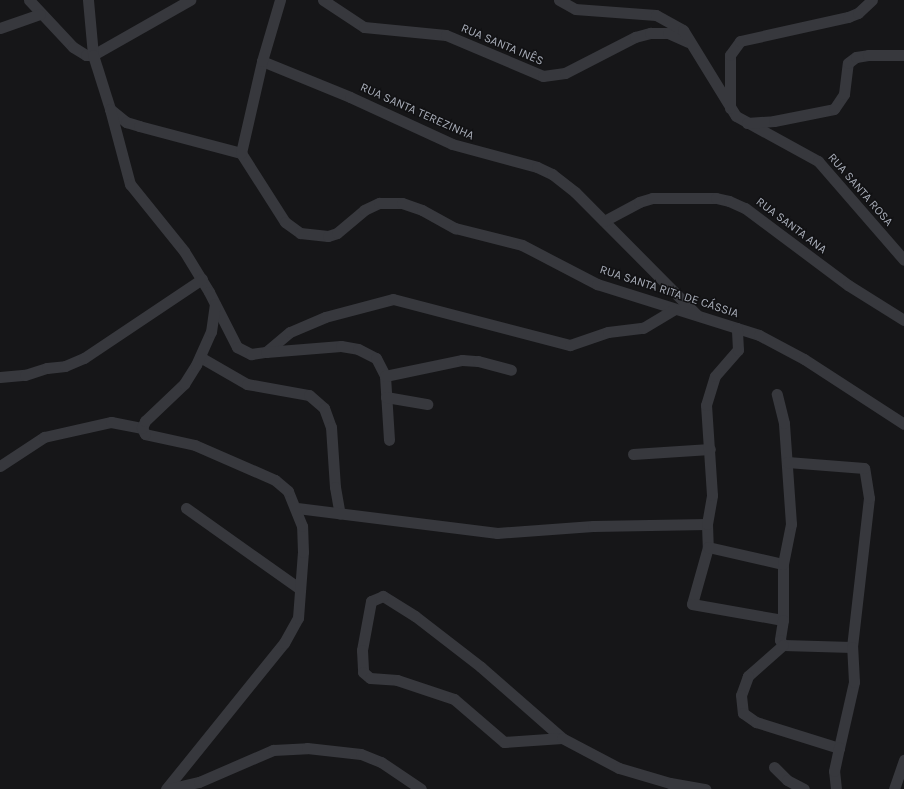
<!DOCTYPE html>
<meta charset="utf-8">
<style>
body{margin:0}
#map{position:relative;width:904px;height:789px;overflow:hidden;background:#161618;font-family:Karla,sans-serif}
div>[style]{position:absolute}
[style*='--x']{left:calc(var(--x)*1px);top:calc(var(--y)*1px);width:calc(var(--w)*1px);rotate:calc(var(--a)*1deg)}
.street>*{height:11px;margin:-5.5px;padding:0 5.5px;transform-origin:5.5px;border-radius:5.5px;background:#37383d}
span{translate:-50% -50%;white-space:nowrap;text-align:center;line-height:1.15;-webkit-text-stroke:3px #111113;paint-order:stroke}
.street-label{font-size:12px;color:#a8adb8}
</style>
<div id="map">
<div class="street">
<div style="--x:29;--y:0;--w:64;--a:46.9"></div>
<div style="--x:73;--y:47;--w:15;--a:32"></div>
<div style="--x:86;--y:55;--w:7;--a:0"></div>
<div style="--x:93;--y:55;--w:112;--a:-29.6"></div>
<div style="--x:88;--y:0;--w:55;--a:84.8"></div>
<div style="--x:93;--y:55;--w:57;--a:72.5"></div>
<div style="--x:110;--y:109;--w:21;--a:39"></div>
<div style="--x:126;--y:122;--w:14;--a:17"></div>
<div style="--x:139;--y:126;--w:106;--a:14.8"></div>
<div style="--x:241;--y:153;--w:82;--a:57.5"></div>
<div style="--x:285;--y:222;--w:19;--a:36"></div>
<div style="--x:300;--y:233;--w:28;--a:6"></div>
<div style="--x:328;--y:236;--w:9;--a:-18"></div>
<div style="--x:337;--y:233;--w:35;--a:-40"></div>
<div style="--x:364;--y:210;--w:17;--a:-25"></div>
<div style="--x:379;--y:203;--w:23;--a:0"></div>
<div style="--x:402;--y:203;--w:21;--a:19"></div>
<div style="--x:422;--y:210;--w:38;--a:29"></div>
<div style="--x:455;--y:228;--w:69;--a:14.2"></div>
<div style="--x:522;--y:245;--w:85;--a:27.5"></div>
<div style="--x:597;--y:284;--w:170;--a:17.5"></div>
<div style="--x:759;--y:335;--w:51;--a:28.1"></div>
<div style="--x:804;--y:359;--w:119;--a:33"></div>
<div style="--x:323;--y:0;--w:49;--a:33.4"></div>
<div style="--x:364;--y:27;--w:82;--a:5.6"></div>
<div style="--x:446;--y:35;--w:105;--a:22.9"></div>
<div style="--x:543;--y:76;--w:22;--a:-8"></div>
<div style="--x:565;--y:73;--w:79;--a:-27.2"></div>
<div style="--x:635;--y:37;--w:16;--a:-15"></div>
<div style="--x:650;--y:33;--w:18;--a:0"></div>
<div style="--x:668;--y:33;--w:22;--a:24"></div>
<div style="--x:559;--y:0;--w:18;--a:29"></div>
<div style="--x:575;--y:9;--w:81;--a:4.2"></div>
<div style="--x:656;--y:15;--w:31;--a:29"></div>
<div style="--x:683;--y:30;--w:101;--a:58.4"></div>
<div style="--x:736;--y:116;--w:94;--a:28.8"></div>
<div style="--x:818;--y:161;--w:131;--a:49"></div>
<div style="--x:0;--y:28;--w:42;--a:-19.3"></div>
<div style="--x:262;--y:61;--w:95;--a:22.2"></div>
<div style="--x:350;--y:97;--w:112;--a:24.7"></div>
<div style="--x:452;--y:144;--w:88;--a:15.1"></div>
<div style="--x:537;--y:167;--w:17;--a:25"></div>
<div style="--x:552;--y:174;--w:29;--a:38"></div>
<div style="--x:575;--y:192;--w:173;--a:45.2"></div>
<div style="--x:730;--y:108;--w:53;--a:-90"></div>
<div style="--x:730;--y:55;--w:17;--a:-54"></div>
<div style="--x:740;--y:41;--w:111;--a:-12.5"></div>
<div style="--x:848;--y:17;--w:11;--a:-22"></div>
<div style="--x:858;--y:13;--w:19;--a:-43"></div>
<div style="--x:110;--y:109;--w:78;--a:75.1"></div>
<div style="--x:130;--y:184;--w:86;--a:51.1"></div>
<div style="--x:184;--y:251;--w:48;--a:58.6"></div>
<div style="--x:209;--y:292;--w:62;--a:63"></div>
<div style="--x:237;--y:347;--w:16;--a:27"></div>
<div style="--x:251;--y:354;--w:15;--a:-8"></div>
<div style="--x:266;--y:352;--w:31;--a:-40"></div>
<div style="--x:290;--y:332;--w:38;--a:-23"></div>
<div style="--x:325;--y:317;--w:70;--a:-14.8"></div>
<div style="--x:393;--y:299;--w:183;--a:14.6"></div>
<div style="--x:570;--y:345;--w:40;--a:-18.9"></div>
<div style="--x:608;--y:332;--w:35;--a:-7"></div>
<div style="--x:643;--y:328;--w:37;--a:-31"></div>
<div style="--x:747;--y:123;--w:27;--a:-4"></div>
<div style="--x:774;--y:121;--w:61;--a:-11.3"></div>
<div style="--x:834;--y:109;--w:18;--a:-56"></div>
<div style="--x:844;--y:94;--w:31;--a:-83"></div>
<div style="--x:848;--y:63;--w:10;--a:-37"></div>
<div style="--x:856;--y:57;--w:12;--a:-9"></div>
<div style="--x:868;--y:55;--w:36;--a:0"></div>
<div style="--x:241;--y:153;--w:94;--a:-77.1"></div>
<div style="--x:262;--y:61;--w:64;--a:-73.6"></div>
<div style="--x:604;--y:221;--w:40;--a:-28"></div>
<div style="--x:639;--y:202;--w:14;--a:-17"></div>
<div style="--x:652;--y:198;--w:64;--a:0"></div>
<div style="--x:716;--y:198;--w:13;--a:13"></div>
<div style="--x:729;--y:201;--w:17;--a:24"></div>
<div style="--x:745;--y:208;--w:129;--a:36.8"></div>
<div style="--x:848;--y:285;--w:66;--a:32"></div>
<div style="--x:266;--y:352;--w:75;--a:-4.6"></div>
<div style="--x:341;--y:346;--w:17;--a:10"></div>
<div style="--x:358;--y:349;--w:20;--a:27"></div>
<div style="--x:376;--y:358;--w:20;--a:63"></div>
<div style="--x:385;--y:376;--w:64;--a:86.4"></div>
<div style="--x:200;--y:357;--w:54;--a:29.9"></div>
<div style="--x:247;--y:384;--w:63;--a:10.1"></div>
<div style="--x:309;--y:395;--w:20;--a:41"></div>
<div style="--x:324;--y:408;--w:20;--a:70"></div>
<div style="--x:331;--y:427;--w:60;--a:86.2"></div>
<div style="--x:335;--y:487;--w:27;--a:80"></div>
<div style="--x:385;--y:376;--w:79;--a:-11.7"></div>
<div style="--x:462;--y:360;--w:16;--a:4"></div>
<div style="--x:478;--y:361;--w:34;--a:15"></div>
<div style="--x:0;--y:377;--w:25;--a:-5"></div>
<div style="--x:25;--y:375;--w:23;--a:-18"></div>
<div style="--x:47;--y:368;--w:18;--a:-6"></div>
<div style="--x:65;--y:366;--w:21;--a:-23"></div>
<div style="--x:84;--y:358;--w:142;--a:-33.8"></div>
<div style="--x:386;--y:397;--w:42;--a:9.7"></div>
<div style="--x:633;--y:454;--w:77;--a:-3.7"></div>
<div style="--x:0;--y:466;--w:53;--a:-33.4"></div>
<div style="--x:44;--y:437;--w:69;--a:-12.6"></div>
<div style="--x:111;--y:422;--w:32;--a:11"></div>
<div style="--x:186;--y:508;--w:140;--a:35.4"></div>
<div style="--x:297;--y:508;--w:202;--a:7.1"></div>
<div style="--x:497;--y:533;--w:96;--a:-4.2"></div>
<div style="--x:593;--y:526;--w:114;--a:-1"></div>
<div style="--x:707;--y:524;--w:23;--a:88"></div>
<div style="--x:708;--y:547;--w:59;--a:105.7"></div>
<div style="--x:692;--y:604;--w:92;--a:10"></div>
<div style="--x:783;--y:620;--w:56;--a:-90"></div>
<div style="--x:707;--y:524;--w:29;--a:-80"></div>
<div style="--x:712;--y:495;--w:90;--a:-93.8"></div>
<div style="--x:706;--y:405;--w:30;--a:-73"></div>
<div style="--x:715;--y:376;--w:35;--a:-49"></div>
<div style="--x:738;--y:350;--w:22;--a:-93"></div>
<div style="--x:708;--y:547;--w:77;--a:12.8"></div>
<div style="--x:783;--y:564;--w:41;--a:-78.7"></div>
<div style="--x:791;--y:524;--w:101;--a:-94"></div>
<div style="--x:784;--y:423;--w:30;--a:-104"></div>
<div style="--x:783;--y:620;--w:20;--a:99"></div>
<div style="--x:780;--y:640;--w:6;--a:59"></div>
<div style="--x:783;--y:645;--w:69;--a:1.7"></div>
<div style="--x:852;--y:647;--w:150;--a:-83.5"></div>
<div style="--x:869;--y:498;--w:30;--a:-99"></div>
<div style="--x:864;--y:468;--w:77;--a:-175.5"></div>
<div style="--x:783;--y:645;--w:47;--a:138.5"></div>
<div style="--x:748;--y:676;--w:20;--a:110"></div>
<div style="--x:741;--y:695;--w:18;--a:84"></div>
<div style="--x:743;--y:713;--w:16;--a:35"></div>
<div style="--x:756;--y:722;--w:87;--a:17.4"></div>
<div style="--x:839;--y:748;--w:68;--a:-77.2"></div>
<div style="--x:854;--y:682;--w:35;--a:-93"></div>
<div style="--x:562;--y:738;--w:108;--a:-138.8"></div>
<div style="--x:481;--y:667;--w:83;--a:-142.3"></div>
<div style="--x:415;--y:616;--w:38;--a:-148"></div>
<div style="--x:383;--y:596;--w:13;--a:157"></div>
<div style="--x:371;--y:601;--w:50;--a:100.4"></div>
<div style="--x:362;--y:650;--w:22;--a:87"></div>
<div style="--x:363;--y:672;--w:9;--a:41"></div>
<div style="--x:370;--y:678;--w:27;--a:4"></div>
<div style="--x:397;--y:680;--w:60;--a:18.4"></div>
<div style="--x:454;--y:699;--w:66;--a:40.7"></div>
<div style="--x:504;--y:742;--w:58;--a:-3.9"></div>
<div style="--x:562;--y:738;--w:64;--a:27.8"></div>
<div style="--x:619;--y:768;--w:53;--a:16.4"></div>
<div style="--x:670;--y:783;--w:36;--a:10"></div>
<div style="--x:774;--y:767;--w:18;--a:45"></div>
<div style="--x:787;--y:780;--w:19;--a:28"></div>
<div style="--x:166;--y:789;--w:188;--a:-51.1"></div>
<div style="--x:284;--y:643;--w:29;--a:-61"></div>
<div style="--x:298;--y:618;--w:66;--a:-85.7"></div>
<div style="--x:303;--y:552;--w:26;--a:-92"></div>
<div style="--x:302;--y:526;--w:38;--a:-112"></div>
<div style="--x:288;--y:491;--w:17;--a:-140"></div>
<div style="--x:275;--y:480;--w:87;--a:-156.4"></div>
<div style="--x:195;--y:445;--w:51;--a:-167.6"></div>
<div style="--x:145;--y:434;--w:7;--a:-117"></div>
<div style="--x:142;--y:428;--w:8;--a:-67"></div>
<div style="--x:145;--y:421;--w:54;--a:-43.5"></div>
<div style="--x:184;--y:384;--w:22;--a:-58"></div>
<div style="--x:196;--y:365;--w:36;--a:-66"></div>
<div style="--x:211;--y:332;--w:28;--a:-82"></div>
<div style="--x:168;--y:789;--w:32;--a:-13"></div>
<div style="--x:199;--y:782;--w:81;--a:-23.4"></div>
<div style="--x:273;--y:750;--w:34;--a:-3"></div>
<div style="--x:307;--y:748;--w:54;--a:6.3"></div>
<div style="--x:361;--y:754;--w:22;--a:22"></div>
<div style="--x:381;--y:762;--w:48;--a:34"></div>
<div style="--x:836;--y:789;--w:18;--a:-96"></div>
<div style="--x:834;--y:771;--w:24;--a:-78"></div>
<div style="--x:894;--y:789;--w:31;--a:-71"></div>
</div>
<div class="street-label">
<span style="left:502px;top:45px;rotate:23deg">RUA SANTA INÊS</span>
<span style="left:417px;top:112px;rotate:24deg">RUA SANTA TEREZINHA</span>
<span style="left:860px;top:190px;rotate:49deg">RUA SANTA ROSA</span>
<span style="left:791px;top:226px;rotate:37deg">RUA SANTA ANA</span>
<span style="left:669px;top:292px;rotate:18deg">RUA SANTA RITA DE CÁSSIA</span>
</div>
</div>
